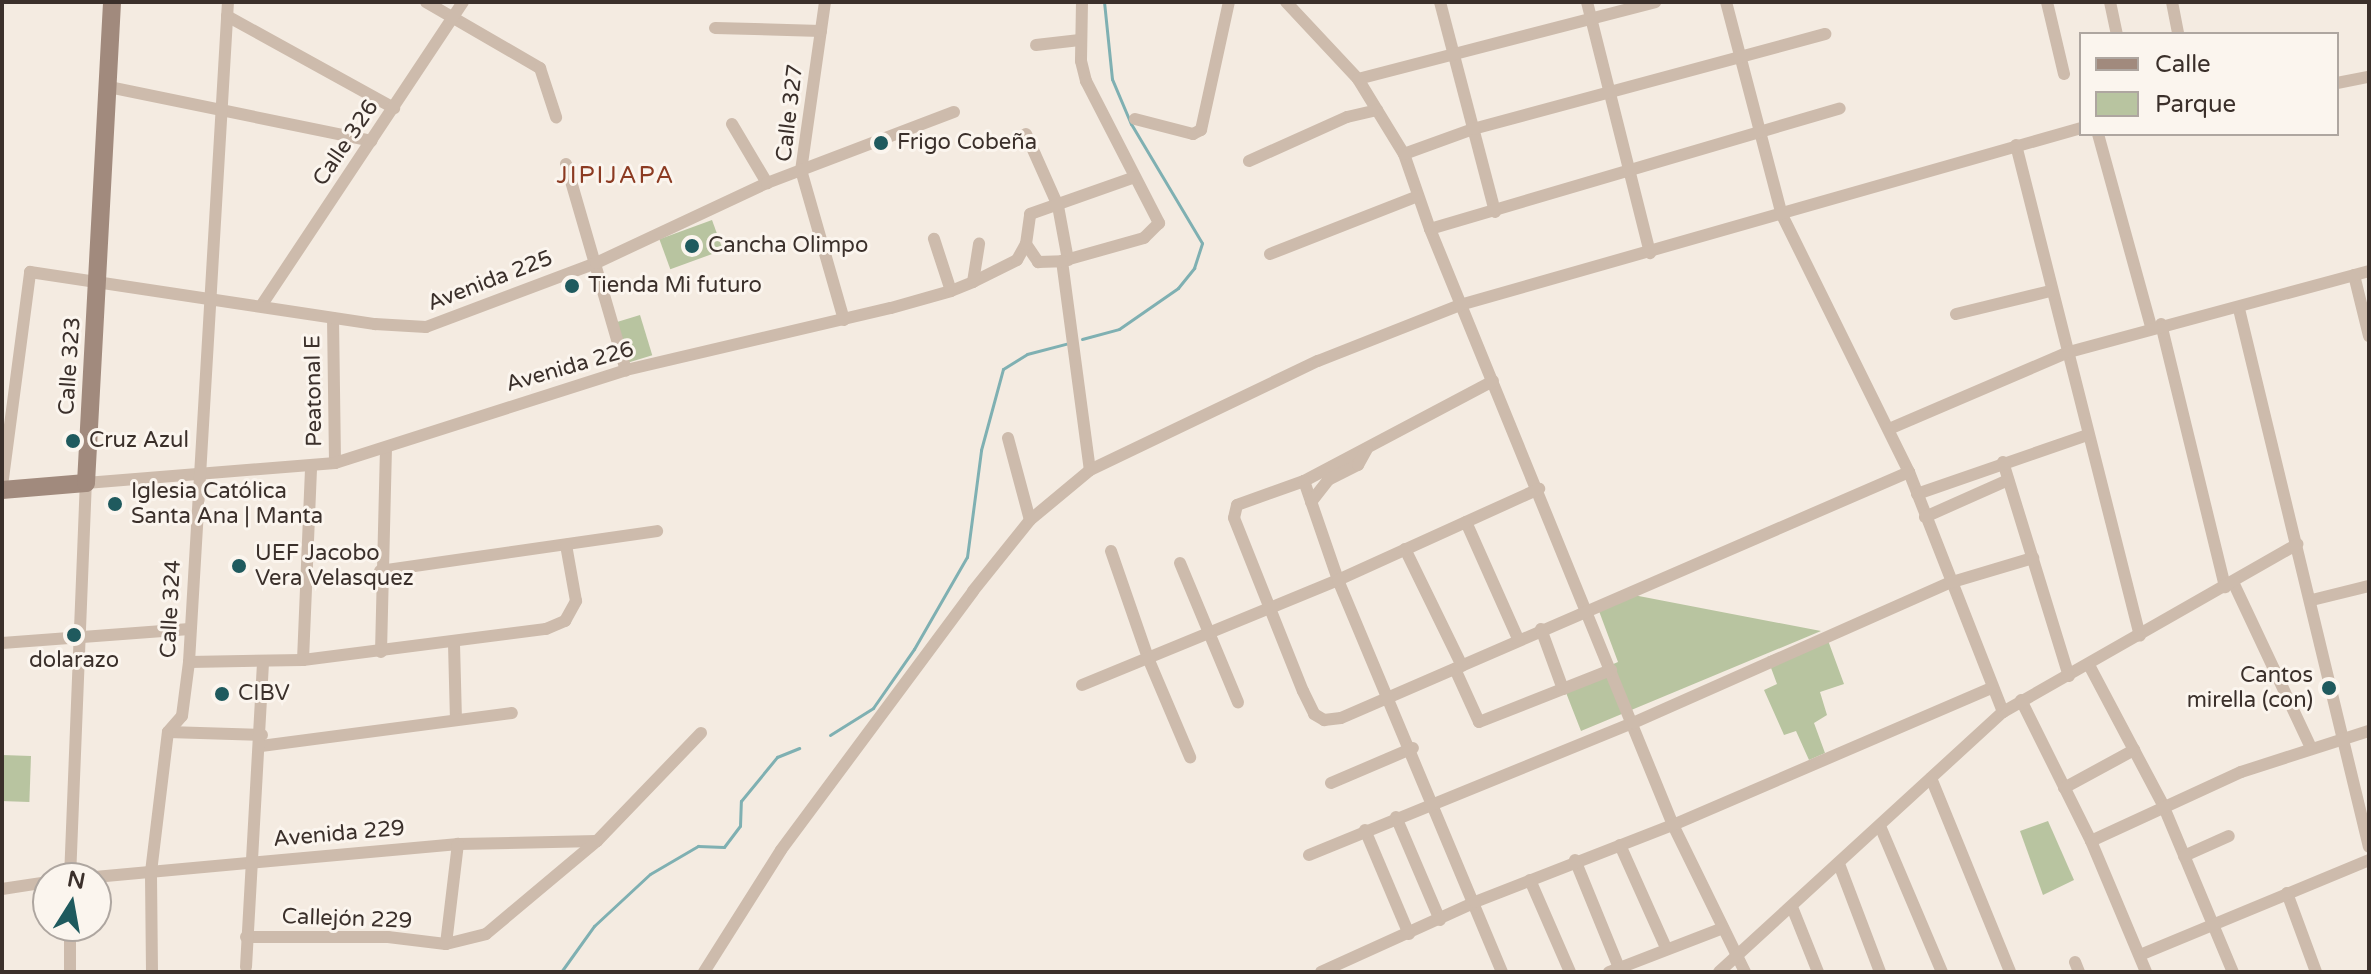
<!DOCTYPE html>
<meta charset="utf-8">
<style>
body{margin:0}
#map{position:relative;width:2371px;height:974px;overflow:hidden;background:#f4ebe1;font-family:"Varela Round",sans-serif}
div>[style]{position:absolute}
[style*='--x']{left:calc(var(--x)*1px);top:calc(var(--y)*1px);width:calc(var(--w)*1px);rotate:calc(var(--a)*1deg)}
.green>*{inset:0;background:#b8c4a0;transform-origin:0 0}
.stream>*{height:3px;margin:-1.5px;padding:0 1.5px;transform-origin:1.5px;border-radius:1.5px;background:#7fb0b2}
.street>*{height:12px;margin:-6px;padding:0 6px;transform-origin:6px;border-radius:6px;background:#cdbbac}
.secondary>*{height:18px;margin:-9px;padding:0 9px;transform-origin:9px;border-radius:9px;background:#a18a7d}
.dots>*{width:22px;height:22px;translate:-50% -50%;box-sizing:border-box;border:4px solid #fbf5ee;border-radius:50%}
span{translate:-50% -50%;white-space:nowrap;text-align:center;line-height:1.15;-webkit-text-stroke:6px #fbf5ee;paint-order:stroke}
.street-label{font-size:22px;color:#3b302b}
.poi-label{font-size:22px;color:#3b302b}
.left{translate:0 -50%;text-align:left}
.right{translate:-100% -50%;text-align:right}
.neighbourhood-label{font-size:24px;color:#8c3b22;letter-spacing:2px}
.frame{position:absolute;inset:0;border:4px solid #3b302b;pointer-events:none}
.legend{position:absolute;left:2079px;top:32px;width:260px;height:104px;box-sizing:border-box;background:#fbf5ee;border:2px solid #aea6a0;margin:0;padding:10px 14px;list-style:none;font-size:24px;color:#3b302b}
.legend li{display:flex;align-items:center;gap:16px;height:40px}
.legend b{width:40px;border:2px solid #aea6a0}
.north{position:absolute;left:32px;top:862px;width:80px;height:80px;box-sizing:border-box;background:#fbf5ee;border:2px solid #aea6a0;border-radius:50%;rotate:11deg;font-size:22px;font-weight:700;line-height:32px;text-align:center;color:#3b302b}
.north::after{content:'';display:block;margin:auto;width:28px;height:36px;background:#1f5a5e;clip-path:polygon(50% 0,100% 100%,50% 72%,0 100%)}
</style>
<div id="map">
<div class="green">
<div style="left:712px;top:220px;width:32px;height:56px;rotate:70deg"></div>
<div style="left:640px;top:315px;width:42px;height:24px;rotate:73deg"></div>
<div style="clip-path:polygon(1623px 593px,1821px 631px,1581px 731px,1563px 685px,1618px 662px,1596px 603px)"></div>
<div style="clip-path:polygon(1826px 635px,1844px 684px,1820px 692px,1827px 715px,1814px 723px,1825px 753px,1809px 760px,1796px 731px,1784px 735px,1764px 690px,1777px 684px,1767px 657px)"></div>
<div style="left:2px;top:755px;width:29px;height:46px;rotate:2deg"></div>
<div style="clip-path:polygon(2048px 821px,2074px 880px,2043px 895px,2020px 831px)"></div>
</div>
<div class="stream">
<div style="--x:1082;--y:339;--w:38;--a:-15"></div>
<div style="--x:1119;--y:329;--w:72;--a:-34.8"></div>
<div style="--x:1178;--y:288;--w:26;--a:-51"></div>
<div style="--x:1194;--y:268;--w:26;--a:-72"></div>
<div style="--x:1202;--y:243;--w:139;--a:-120.8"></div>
<div style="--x:1131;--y:124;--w:49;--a:-112.9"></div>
<div style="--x:1112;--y:79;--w:77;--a:-95.9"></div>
<div style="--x:830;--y:735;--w:51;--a:-32.1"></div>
<div style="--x:873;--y:708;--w:72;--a:-55.2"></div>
<div style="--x:914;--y:649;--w:106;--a:-60.1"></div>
<div style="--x:967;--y:557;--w:108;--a:-82.5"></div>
<div style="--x:981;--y:450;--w:84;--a:-74.8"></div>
<div style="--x:1003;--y:369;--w:28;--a:-32"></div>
<div style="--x:1027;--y:354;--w:43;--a:-14.7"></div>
<div style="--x:561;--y:972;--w:57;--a:-54.3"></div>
<div style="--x:594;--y:926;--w:76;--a:-42.9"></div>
<div style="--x:650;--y:874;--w:56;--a:-30.3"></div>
<div style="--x:698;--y:846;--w:26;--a:2"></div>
<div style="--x:724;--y:847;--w:26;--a:-53"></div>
<div style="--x:740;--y:826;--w:25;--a:-88"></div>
<div style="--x:741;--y:801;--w:57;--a:-50.7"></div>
<div style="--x:777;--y:757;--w:24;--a:-22"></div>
</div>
<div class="street">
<div style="--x:426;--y:2;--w:132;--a:30.1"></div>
<div style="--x:540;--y:68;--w:52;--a:71.9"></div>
<div style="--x:825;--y:2;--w:170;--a:98.1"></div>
<div style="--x:801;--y:170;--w:156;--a:74"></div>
<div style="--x:1082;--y:2;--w:59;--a:91"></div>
<div style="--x:1081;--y:61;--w:21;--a:76"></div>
<div style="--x:1086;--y:81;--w:160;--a:62.8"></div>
<div style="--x:1159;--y:223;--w:21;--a:135"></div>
<div style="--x:1144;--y:238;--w:85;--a:164.3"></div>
<div style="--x:1062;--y:261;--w:211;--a:82.4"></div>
<div style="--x:1286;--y:2;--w:105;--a:46.9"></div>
<div style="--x:1358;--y:79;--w:88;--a:58.5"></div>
<div style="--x:1404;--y:154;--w:79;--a:70.9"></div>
<div style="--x:1430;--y:229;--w:644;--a:67.82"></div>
<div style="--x:1673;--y:825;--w:164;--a:63.9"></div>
<div style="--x:1440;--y:2;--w:217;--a:75.3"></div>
<div style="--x:1587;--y:2;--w:259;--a:75.9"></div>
<div style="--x:1726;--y:2;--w:220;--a:75.3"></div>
<div style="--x:1782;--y:215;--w:287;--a:63.7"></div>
<div style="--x:1909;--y:472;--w:258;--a:68.6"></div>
<div style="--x:2047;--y:2;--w:74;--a:76.7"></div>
<div style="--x:2110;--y:2;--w:33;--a:78"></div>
<div style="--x:2172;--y:2;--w:33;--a:79"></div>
<div style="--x:227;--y:16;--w:191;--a:28.9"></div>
<div style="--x:715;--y:28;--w:106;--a:1.6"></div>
<div style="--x:1036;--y:45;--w:44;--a:-6.5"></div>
<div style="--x:1358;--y:79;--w:307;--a:-14.5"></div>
<div style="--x:2337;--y:83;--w:33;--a:-11"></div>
<div style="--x:109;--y:87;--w:268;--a:11.6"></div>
<div style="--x:1135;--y:119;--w:60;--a:14.5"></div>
<div style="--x:1193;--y:134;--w:9;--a:-27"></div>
<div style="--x:1201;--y:130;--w:131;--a:-77.7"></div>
<div style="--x:732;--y:124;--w:69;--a:59.3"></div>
<div style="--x:1026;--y:134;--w:79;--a:66"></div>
<div style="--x:1058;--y:206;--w:55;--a:79.5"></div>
<div style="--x:2098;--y:134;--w:199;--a:74.6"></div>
<div style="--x:2016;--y:145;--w:506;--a:75.83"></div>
<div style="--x:1404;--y:154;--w:73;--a:-19.9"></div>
<div style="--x:1473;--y:129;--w:365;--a:-15.1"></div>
<div style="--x:1249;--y:161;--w:107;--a:-24.2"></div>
<div style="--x:1347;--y:117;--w:31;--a:-13"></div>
<div style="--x:566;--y:164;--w:215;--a:73.8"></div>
<div style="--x:1430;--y:229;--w:427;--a:-16.4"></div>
<div style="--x:1026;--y:244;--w:22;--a:56"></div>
<div style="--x:1038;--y:262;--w:24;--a:-2"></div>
<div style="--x:1270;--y:254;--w:159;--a:-21.4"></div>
<div style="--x:2354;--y:275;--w:63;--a:76.2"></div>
<div style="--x:973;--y:282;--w:49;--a:-26.6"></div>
<div style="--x:1017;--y:260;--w:18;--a:-61"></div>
<div style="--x:1026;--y:244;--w:30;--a:-82"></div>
<div style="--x:1030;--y:214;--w:111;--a:-19.4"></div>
<div style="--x:951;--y:291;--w:24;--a:-22"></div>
<div style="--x:973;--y:282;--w:39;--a:-81"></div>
<div style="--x:261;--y:306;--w:365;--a:-56.4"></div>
<div style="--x:2239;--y:309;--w:553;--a:76.42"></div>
<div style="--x:1956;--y:314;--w:97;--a:-13.7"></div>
<div style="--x:333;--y:318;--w:145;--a:89.2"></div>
<div style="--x:2161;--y:324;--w:271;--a:76.3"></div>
<div style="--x:1493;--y:381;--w:214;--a:152.1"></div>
<div style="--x:1304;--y:481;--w:71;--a:160.3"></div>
<div style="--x:1237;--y:505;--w:13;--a:103"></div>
<div style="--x:1234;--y:518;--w:186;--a:68.3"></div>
<div style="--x:1303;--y:691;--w:25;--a:64"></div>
<div style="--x:1314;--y:714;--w:12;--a:31"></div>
<div style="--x:1324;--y:720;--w:17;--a:-7"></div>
<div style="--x:1341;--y:718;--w:619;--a:-23.42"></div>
<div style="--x:1889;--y:429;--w:196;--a:-23.2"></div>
<div style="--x:2069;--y:352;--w:311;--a:-15.1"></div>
<div style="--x:1008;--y:438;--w:85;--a:75"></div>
<div style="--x:2003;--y:462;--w:224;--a:72.9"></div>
<div style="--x:1304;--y:481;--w:105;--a:71"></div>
<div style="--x:1338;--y:580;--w:425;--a:67.3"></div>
<div style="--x:2;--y:486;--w:216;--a:-82.5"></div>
<div style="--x:30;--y:272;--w:349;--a:8.6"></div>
<div style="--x:375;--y:324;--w:51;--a:3.4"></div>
<div style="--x:426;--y:327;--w:182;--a:-20.6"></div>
<div style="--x:596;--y:263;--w:189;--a:-25.1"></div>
<div style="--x:767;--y:183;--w:200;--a:-20.8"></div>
<div style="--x:1917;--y:494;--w:180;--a:-19.1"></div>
<div style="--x:1311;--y:502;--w:28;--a:-52"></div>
<div style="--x:1328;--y:480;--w:34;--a:-27"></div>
<div style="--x:1358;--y:465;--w:18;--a:-61"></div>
<div style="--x:1925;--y:517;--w:91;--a:-24"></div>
<div style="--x:1466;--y:522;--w:128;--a:66"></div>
<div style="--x:1405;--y:549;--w:130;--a:64"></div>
<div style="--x:1111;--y:551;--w:113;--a:70.9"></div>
<div style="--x:1148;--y:658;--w:108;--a:67"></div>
<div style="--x:1180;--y:563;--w:151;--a:67.4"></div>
<div style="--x:380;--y:571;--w:280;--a:-8.2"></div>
<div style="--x:2233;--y:582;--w:183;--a:64.8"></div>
<div style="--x:2312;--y:600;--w:59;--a:-13.8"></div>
<div style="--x:1541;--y:629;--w:64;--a:69.9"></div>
<div style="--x:2;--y:643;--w:188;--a:-4.3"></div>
<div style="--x:454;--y:644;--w:76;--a:88.5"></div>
<div style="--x:381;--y:652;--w:203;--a:-88.6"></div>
<div style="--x:303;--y:660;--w:192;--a:-87.6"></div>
<div style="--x:189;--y:662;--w:114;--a:-1"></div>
<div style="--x:303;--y:660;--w:245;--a:-7.3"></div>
<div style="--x:546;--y:629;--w:21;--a:-23"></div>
<div style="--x:565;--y:621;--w:23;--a:-61"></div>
<div style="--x:576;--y:601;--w:57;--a:-100.1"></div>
<div style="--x:2089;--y:665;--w:158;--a:62.1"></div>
<div style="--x:2163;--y:805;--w:181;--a:67.3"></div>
<div style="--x:1455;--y:669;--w:58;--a:65.6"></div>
<div style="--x:1479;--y:722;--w:142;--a:-21.5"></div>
<div style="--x:1082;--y:685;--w:277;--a:-22.3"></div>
<div style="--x:1338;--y:580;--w:221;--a:-24.4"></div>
<div style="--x:2021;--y:700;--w:157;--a:63.6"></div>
<div style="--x:2091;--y:841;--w:142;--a:67.2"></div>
<div style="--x:168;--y:732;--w:94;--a:1.8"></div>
<div style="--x:261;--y:746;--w:253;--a:-7.5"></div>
<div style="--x:1931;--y:778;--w:209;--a:67.8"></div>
<div style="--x:1331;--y:783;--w:89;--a:-23.1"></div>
<div style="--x:2064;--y:788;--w:80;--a:-28.5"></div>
<div style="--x:1396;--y:817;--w:112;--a:66.9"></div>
<div style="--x:1880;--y:826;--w:159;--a:67"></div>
<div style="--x:1365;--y:830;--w:113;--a:67.1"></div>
<div style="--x:2091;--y:841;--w:165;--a:-24.7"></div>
<div style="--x:2241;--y:772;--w:134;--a:-17.8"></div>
<div style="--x:1620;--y:845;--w:113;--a:65.9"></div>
<div style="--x:1309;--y:855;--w:350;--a:-22.2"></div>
<div style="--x:1633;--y:723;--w:346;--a:-23.9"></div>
<div style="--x:1949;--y:583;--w:88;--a:-16.6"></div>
<div style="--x:2184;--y:856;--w:49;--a:-24"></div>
<div style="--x:1575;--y:860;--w:117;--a:67.8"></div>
<div style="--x:1839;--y:864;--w:116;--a:69.2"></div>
<div style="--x:70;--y:878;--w:395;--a:-87.7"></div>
<div style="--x:86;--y:483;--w:250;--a:-4.6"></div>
<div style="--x:335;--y:463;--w:305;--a:-17.7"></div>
<div style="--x:626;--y:370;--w:272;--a:-13.2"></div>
<div style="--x:891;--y:308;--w:62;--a:-15.8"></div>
<div style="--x:951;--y:291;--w:55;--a:-108.1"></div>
<div style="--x:84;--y:878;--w:376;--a:-5.2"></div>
<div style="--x:458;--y:844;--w:139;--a:-1.2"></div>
<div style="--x:1530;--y:880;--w:100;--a:66.5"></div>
<div style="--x:2;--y:889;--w:47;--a:-8.7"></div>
<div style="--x:2287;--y:893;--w:84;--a:69.8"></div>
<div style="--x:1792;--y:907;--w:70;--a:68.2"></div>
<div style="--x:246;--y:937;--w:142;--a:0"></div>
<div style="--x:388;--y:937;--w:58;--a:6.9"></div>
<div style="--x:446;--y:944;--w:41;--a:-14"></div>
<div style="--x:486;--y:934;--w:145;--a:-40"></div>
<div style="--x:597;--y:841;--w:150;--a:-46.1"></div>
<div style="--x:446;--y:944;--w:101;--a:-83.2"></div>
<div style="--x:2140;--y:955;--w:248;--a:-22.5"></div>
<div style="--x:2075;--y:962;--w:11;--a:68"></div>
<div style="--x:246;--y:967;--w:306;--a:-86.8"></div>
<div style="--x:70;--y:972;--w:46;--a:-90"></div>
<div style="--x:152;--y:972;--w:100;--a:-90.6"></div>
<div style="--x:151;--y:872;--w:141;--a:-83.1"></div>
<div style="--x:168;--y:732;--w:21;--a:-49"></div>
<div style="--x:182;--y:716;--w:54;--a:-82.6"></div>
<div style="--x:189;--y:662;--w:661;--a:-86.62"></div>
<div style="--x:704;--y:972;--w:144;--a:-57.7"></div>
<div style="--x:781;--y:850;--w:322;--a:-53.4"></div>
<div style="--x:973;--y:591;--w:91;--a:-51.2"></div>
<div style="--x:1030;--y:520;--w:78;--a:-39.8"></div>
<div style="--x:1090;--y:470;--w:253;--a:-25.6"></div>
<div style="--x:1318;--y:361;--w:153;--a:-21.5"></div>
<div style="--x:1460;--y:305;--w:646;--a:-15.91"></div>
<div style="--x:1321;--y:972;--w:169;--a:-24.4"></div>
<div style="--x:1475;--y:902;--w:212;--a:-21.3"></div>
<div style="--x:1673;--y:825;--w:346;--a:-23.3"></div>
<div style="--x:1609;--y:972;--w:122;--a:-21.1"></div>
<div style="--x:1719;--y:972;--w:385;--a:-42.5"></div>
<div style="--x:2003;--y:712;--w:339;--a:-29.7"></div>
</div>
<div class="secondary">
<div style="--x:2;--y:490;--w:84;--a:-4.8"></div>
<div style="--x:86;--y:483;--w:482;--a:-86.9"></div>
</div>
<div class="dots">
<div style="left:881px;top:143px;background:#1f5a5e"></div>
<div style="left:692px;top:246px;background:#1f5a5e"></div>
<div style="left:572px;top:286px;background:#1f5a5e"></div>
<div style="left:73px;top:441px;background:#1f5a5e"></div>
<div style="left:115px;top:504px;background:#1f5a5e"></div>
<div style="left:239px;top:566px;background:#1f5a5e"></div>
<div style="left:74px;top:635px;background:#1f5a5e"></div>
<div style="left:2329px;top:688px;background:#1f5a5e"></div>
<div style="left:222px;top:694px;background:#1f5a5e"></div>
</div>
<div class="street-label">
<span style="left:790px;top:113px;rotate:-83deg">Calle 327</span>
<span style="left:346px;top:143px;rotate:-56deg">Calle 326</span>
<span style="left:490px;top:281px;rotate:-21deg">Avenida 225</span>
<span style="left:70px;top:366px;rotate:-86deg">Calle 323</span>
<span style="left:570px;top:367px;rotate:-16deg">Avenida 226</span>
<span style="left:314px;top:391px;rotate:-91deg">Peatonal E</span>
<span style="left:171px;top:609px;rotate:-87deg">Calle 324</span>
<span style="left:339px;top:834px;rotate:-5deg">Avenida 229</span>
<span style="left:347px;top:919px;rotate:2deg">Callejón 229</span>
</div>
<div class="poi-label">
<span class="left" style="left:897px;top:143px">Frigo Cobeña</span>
<span class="left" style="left:708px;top:246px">Cancha Olimpo</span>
<span class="left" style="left:588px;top:286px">Tienda Mi futuro</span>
<span class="left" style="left:89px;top:441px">Cruz Azul</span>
<span class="left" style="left:131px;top:504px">Iglesia Católica<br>Santa Ana | Manta</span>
<span class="left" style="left:255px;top:566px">UEF Jacobo<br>Vera Velasquez</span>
<span style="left:74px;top:661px">dolarazo</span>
<span class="right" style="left:2313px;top:688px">Cantos<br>mirella (con)</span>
<span class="left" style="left:238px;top:694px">CIBV</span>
</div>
<div class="neighbourhood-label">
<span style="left:616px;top:176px">JIPIJAPA</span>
</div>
<div class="frame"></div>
<ul class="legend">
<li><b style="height:10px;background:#a18a7d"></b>Calle</li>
<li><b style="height:22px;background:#b8c4a0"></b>Parque</li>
</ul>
<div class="north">N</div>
</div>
